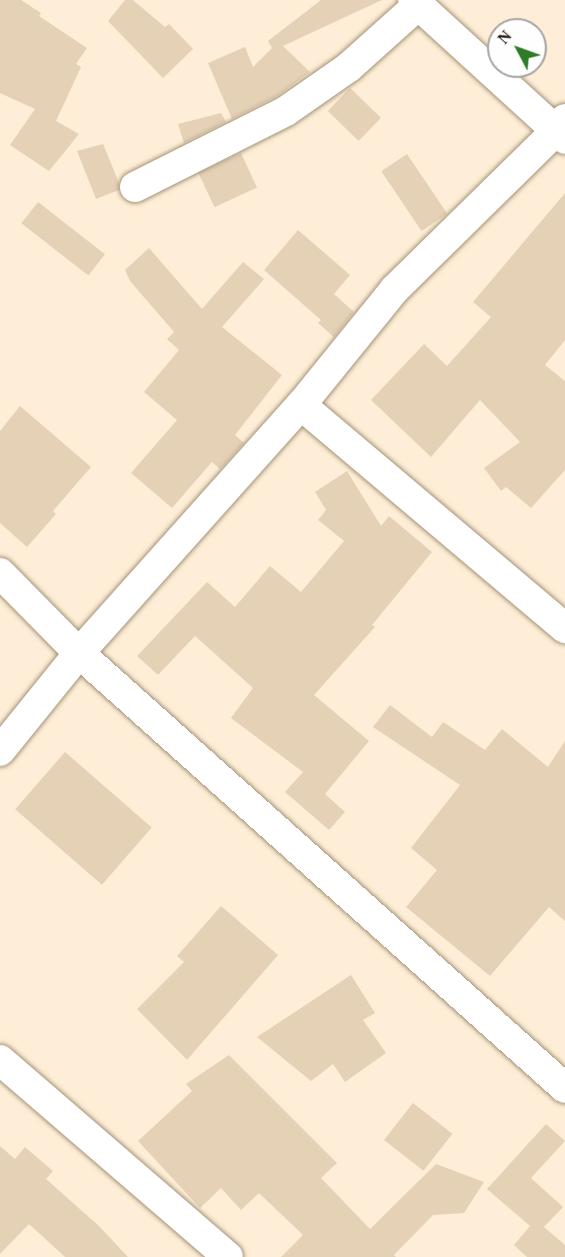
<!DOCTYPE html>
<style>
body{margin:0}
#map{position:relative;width:565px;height:1257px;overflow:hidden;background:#feeed7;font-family:Georgia,serif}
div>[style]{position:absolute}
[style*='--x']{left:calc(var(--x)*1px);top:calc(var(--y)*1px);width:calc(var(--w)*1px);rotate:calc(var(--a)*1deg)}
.building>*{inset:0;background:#e5d1b6;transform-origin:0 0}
.roads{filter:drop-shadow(0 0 2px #a49278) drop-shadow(0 0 2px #a49278)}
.street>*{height:30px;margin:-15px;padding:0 15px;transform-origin:15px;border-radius:15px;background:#fff}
span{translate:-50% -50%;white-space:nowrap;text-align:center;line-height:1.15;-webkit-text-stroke:5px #fefefe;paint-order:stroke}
.north{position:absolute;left:487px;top:18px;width:60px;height:60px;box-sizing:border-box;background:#fefefe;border:2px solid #a8a5a0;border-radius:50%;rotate:311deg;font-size:16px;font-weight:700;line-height:24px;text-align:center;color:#261f14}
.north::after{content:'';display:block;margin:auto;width:21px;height:27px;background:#2d7c26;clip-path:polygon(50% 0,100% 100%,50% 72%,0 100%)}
</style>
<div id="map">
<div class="building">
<div style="clip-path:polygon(0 0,21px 0,41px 13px,39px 16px,87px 48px,76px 64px,81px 67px,56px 121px,79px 134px,49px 171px,10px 145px,35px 109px,0 93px)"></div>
<div style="clip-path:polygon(125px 0,133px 0,165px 27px,169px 24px,193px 49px,163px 78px,108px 21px)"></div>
<div style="clip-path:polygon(321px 0,382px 0,283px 46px,310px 72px,277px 96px,232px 119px,208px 63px,245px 47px,253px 67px,272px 48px,268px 41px)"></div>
<div style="left:350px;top:88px;width:43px;height:32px;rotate:44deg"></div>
<div style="clip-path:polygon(221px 113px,226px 122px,184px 143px,178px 124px)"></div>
<div style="clip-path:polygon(103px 144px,119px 183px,119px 190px,96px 199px,77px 151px)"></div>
<div style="left:241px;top:153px;width:38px;height:47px;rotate:65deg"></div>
<div style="left:407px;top:154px;width:72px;height:31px;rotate:56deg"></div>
<div style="clip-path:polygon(565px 193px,565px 340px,545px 365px,565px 381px,565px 470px,531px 508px,506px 487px,501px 491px,484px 468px,520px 442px,480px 400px,431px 457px,371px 400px,424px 344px,447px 366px,491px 317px,473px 302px)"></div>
<div style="left:38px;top:202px;width:85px;height:27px;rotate:38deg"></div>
<div style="clip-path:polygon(298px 230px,350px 275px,334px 294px,354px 312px,334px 337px,318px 323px,321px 320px,264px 270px)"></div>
<div style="clip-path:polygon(149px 248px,202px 309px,243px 262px,264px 279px,222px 327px,282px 375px,235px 435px,244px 443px,220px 469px,212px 462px,172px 508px,131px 473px,177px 420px,144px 392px,179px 350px,167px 339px,174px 332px,130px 281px,125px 270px)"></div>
<div style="clip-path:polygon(20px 406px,91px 467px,53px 511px,56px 514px,27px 547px,0 523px,0 431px)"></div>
<div style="clip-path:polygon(347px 471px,381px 526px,389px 516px,432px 552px,372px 625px,375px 627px,314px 695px,369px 741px,325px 794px,345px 812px,329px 830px,285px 792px,303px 772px,231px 718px,253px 688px,195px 636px,158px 675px,137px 656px,207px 582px,235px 607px,270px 566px,301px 592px,344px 541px,318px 520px,326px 510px,315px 492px)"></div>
<div style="clip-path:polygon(390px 705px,432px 737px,443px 722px,485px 750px,502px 729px,548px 767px,565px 741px,565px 921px,549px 907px,490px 976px,406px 907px,437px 870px,411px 848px,460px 785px,373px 727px)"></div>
<div style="left:65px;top:752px;width:115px;height:76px;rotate:41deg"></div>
<div style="clip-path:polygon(221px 906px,278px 955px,187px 1060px,137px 1009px,184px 962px,177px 956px)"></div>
<div style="clip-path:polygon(351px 975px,375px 1013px,363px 1020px,386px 1053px,345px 1082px,333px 1064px,311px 1081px,257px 1037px)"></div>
<div style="clip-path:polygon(229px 1055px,337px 1163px,321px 1178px,370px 1229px,436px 1164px,484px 1182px,464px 1213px,433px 1215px,394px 1255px,396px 1257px,281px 1257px,303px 1235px,259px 1193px,241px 1210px,221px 1188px,200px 1208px,138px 1141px,192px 1091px,186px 1084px)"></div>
<div style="left:413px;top:1103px;width:50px;height:47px;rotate:38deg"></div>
<div style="clip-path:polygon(546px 1124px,565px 1141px,531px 1178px,563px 1207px,544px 1227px,565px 1245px,565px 1257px,527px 1257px,514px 1245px,530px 1226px,487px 1189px)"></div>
<div style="clip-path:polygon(0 1146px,15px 1159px,25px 1147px,53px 1171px,46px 1179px,99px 1226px,128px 1257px,65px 1257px,29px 1224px,0 1254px)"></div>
</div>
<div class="roads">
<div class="street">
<div style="--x:413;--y:0;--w:206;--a:42.4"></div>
<div style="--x:135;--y:187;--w:169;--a:-26.7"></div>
<div style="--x:286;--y:111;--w:77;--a:-34.9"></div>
<div style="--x:349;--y:67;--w:93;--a:-41.9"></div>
<div style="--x:301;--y:405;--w:346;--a:40.2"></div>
<div style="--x:0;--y:573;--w:112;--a:45.4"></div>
<div style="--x:79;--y:653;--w:652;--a:41.83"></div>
<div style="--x:0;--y:751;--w:126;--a:-51.1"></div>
<div style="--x:79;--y:653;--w:333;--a:-48.2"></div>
<div style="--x:301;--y:405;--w:148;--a:-51"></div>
<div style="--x:394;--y:290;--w:227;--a:-44.5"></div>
<div style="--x:556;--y:131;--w:15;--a:-53"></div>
<div style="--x:0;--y:1060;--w:301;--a:40.8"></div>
</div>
</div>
<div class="north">N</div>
</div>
